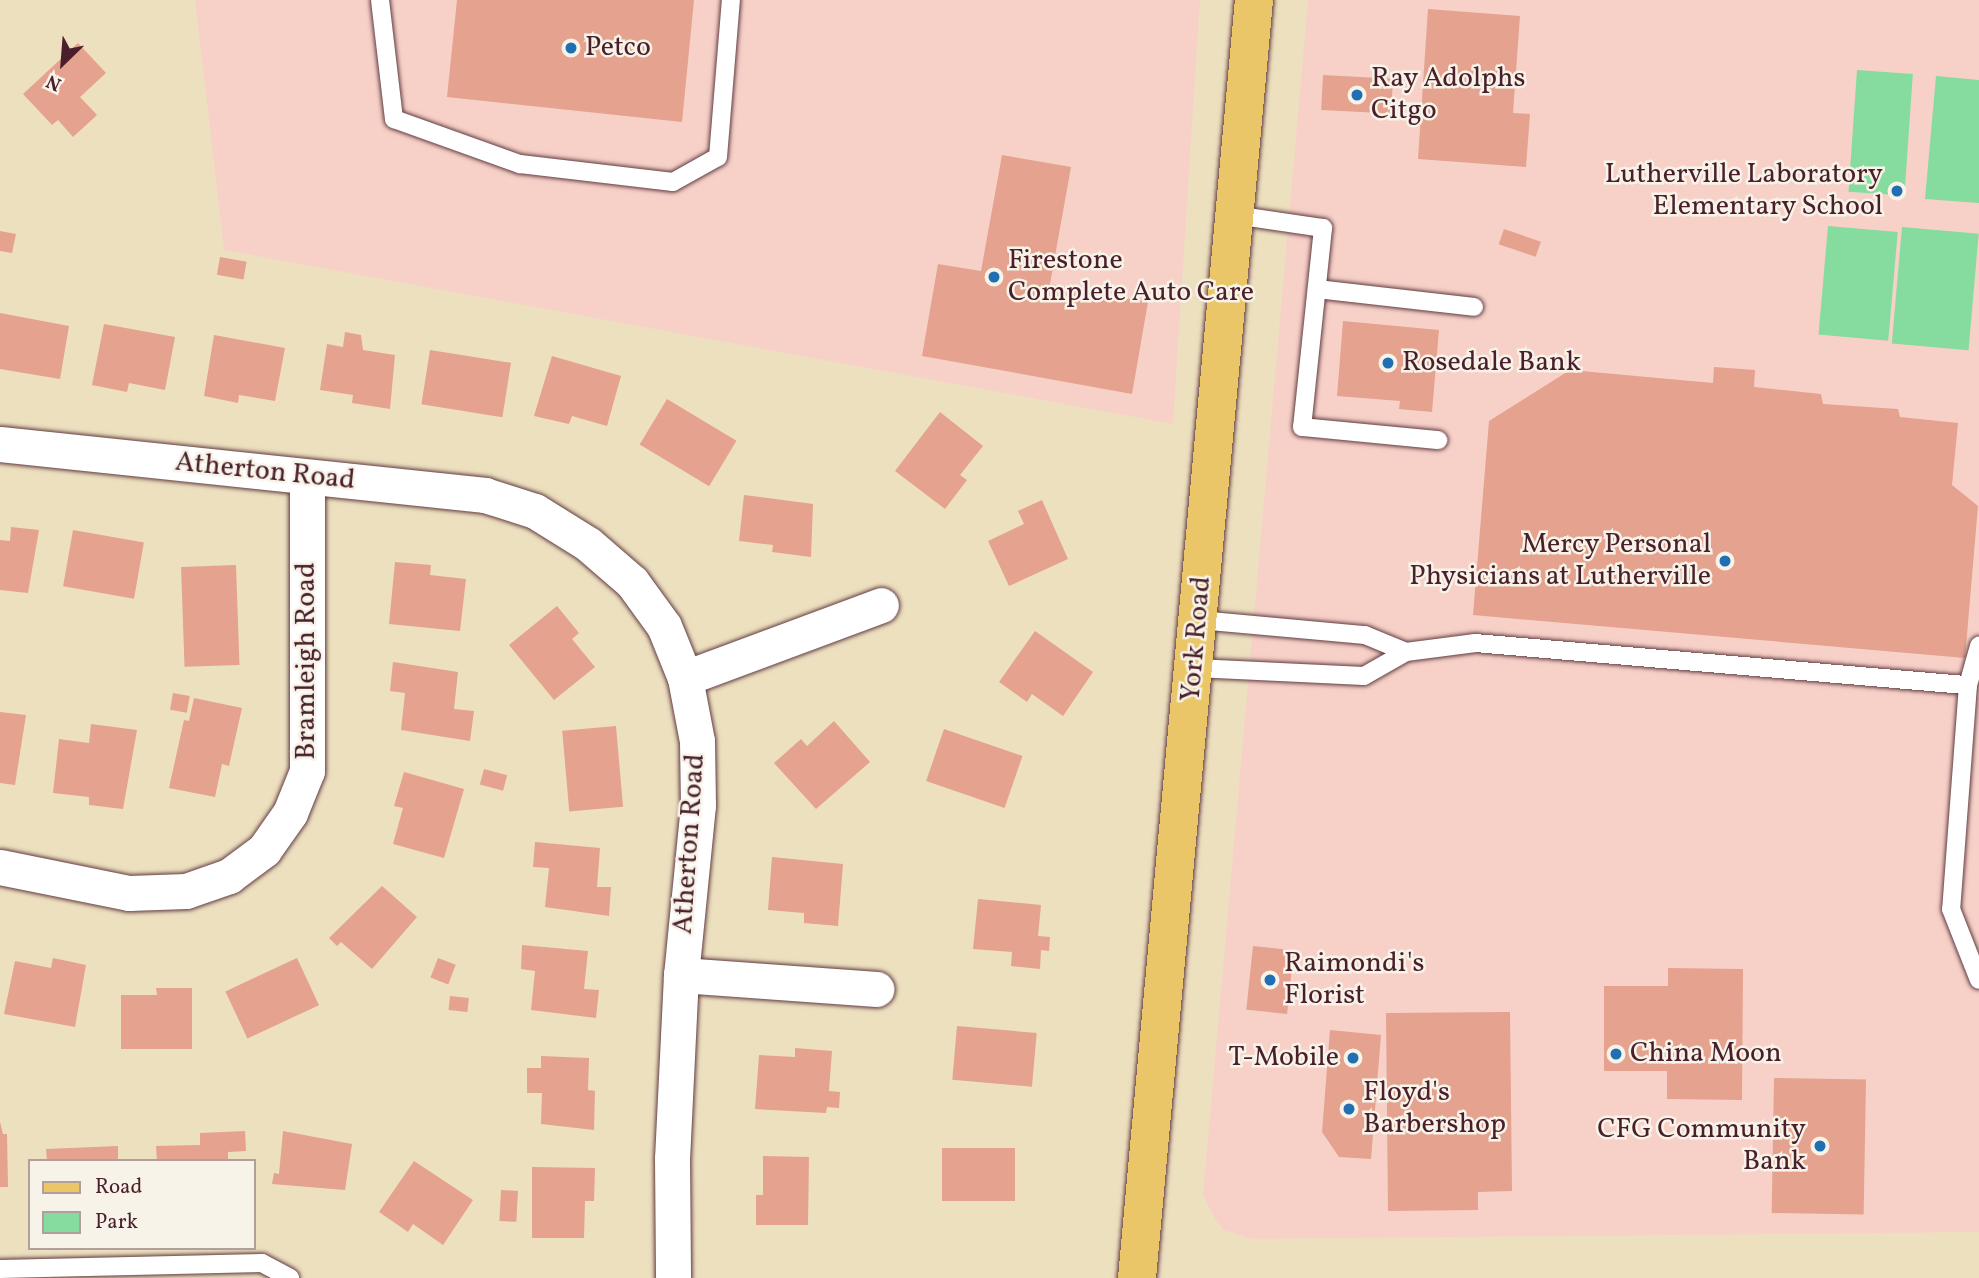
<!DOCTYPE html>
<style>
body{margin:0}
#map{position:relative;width:1979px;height:1278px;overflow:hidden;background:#ede0bf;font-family:Vollkorn,serif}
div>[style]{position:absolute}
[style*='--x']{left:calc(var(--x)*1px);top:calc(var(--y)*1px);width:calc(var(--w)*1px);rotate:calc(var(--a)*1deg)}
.built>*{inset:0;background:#f7d1c8}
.green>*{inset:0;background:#86db9e;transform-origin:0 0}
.building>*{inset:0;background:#e4a28f;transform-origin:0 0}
.roads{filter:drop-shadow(0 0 2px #623c41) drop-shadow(0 0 2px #623c41)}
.service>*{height:18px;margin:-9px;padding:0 9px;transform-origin:9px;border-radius:9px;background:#fff}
.minor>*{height:35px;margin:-17.5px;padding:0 17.5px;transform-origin:17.5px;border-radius:17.5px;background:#fff}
.primary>*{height:38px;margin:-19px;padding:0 19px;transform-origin:19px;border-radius:19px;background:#eac669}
.dots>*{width:19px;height:19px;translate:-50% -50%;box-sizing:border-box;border:4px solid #f7f3e8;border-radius:50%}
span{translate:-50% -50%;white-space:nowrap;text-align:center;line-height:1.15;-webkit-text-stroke:5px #f7f3e8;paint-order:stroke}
.poi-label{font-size:28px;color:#4a1f2b}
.left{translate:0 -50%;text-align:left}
.right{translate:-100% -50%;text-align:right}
.street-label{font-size:28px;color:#4a1f2b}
.legend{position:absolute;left:28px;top:1159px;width:228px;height:91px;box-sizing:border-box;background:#f7f3e8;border:2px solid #b29e9c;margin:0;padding:9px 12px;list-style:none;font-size:21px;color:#4a1f2b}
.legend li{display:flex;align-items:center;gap:14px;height:35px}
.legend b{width:35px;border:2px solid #b29e9c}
.north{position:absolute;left:28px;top:28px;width:70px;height:70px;-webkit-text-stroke:5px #f7f3e8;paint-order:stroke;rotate:205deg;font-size:19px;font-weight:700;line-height:28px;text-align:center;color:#4a1f2b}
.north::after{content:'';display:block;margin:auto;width:24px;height:32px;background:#4a1f2b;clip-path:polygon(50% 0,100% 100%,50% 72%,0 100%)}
</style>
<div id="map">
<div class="built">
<div style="clip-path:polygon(195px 0,1200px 0,1173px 424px,224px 250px)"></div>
<div style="clip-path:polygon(1308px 0,1979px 0,1979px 1232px,1252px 1239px,1223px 1230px,1215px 1219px,1203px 1195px)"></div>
</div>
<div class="green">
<div style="left:1857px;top:70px;width:56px;height:122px;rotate:4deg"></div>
<div style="clip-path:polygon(1936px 76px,1979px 80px,1979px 203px,1925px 199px)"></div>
<div style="left:1828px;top:226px;width:70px;height:109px;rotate:5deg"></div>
<div style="left:1902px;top:227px;width:77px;height:117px;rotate:5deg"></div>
</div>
<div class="building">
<div style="clip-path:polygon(457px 0,694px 0,682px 122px,447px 97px)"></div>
<div style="clip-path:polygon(1428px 9px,1520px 16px,1513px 113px,1530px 114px,1526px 167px,1418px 159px)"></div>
<div style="clip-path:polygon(78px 43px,106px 73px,80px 97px,97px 115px,73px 137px,58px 120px,52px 125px,23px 94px)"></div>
<div style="left:1323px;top:75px;width:70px;height:35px;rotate:3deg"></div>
<div style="clip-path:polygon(1002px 155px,1071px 167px,1050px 284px,1148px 302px,1132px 394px,922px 356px,938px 264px,981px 271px)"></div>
<div style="left:1504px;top:229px;width:39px;height:16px;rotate:19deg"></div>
<div style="clip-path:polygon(0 231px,16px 234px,12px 253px,0 251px)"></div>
<div style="left:220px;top:257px;width:27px;height:18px;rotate:10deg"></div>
<div style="clip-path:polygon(0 313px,69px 326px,60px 379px,0 369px)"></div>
<div style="clip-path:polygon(1343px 321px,1439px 330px,1432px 412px,1399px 409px,1400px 401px,1337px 396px)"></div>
<div style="clip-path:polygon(104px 324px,175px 337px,165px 390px,129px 383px,127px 392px,92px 385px)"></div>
<div style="clip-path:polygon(345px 332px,361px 335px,363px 350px,395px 355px,390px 409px,352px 403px,353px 395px,320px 390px,327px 344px,343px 347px)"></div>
<div style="clip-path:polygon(214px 335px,285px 348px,275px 401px,239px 395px,238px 403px,204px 396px)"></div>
<div style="left:430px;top:350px;width:82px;height:55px;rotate:9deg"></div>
<div style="clip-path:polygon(552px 356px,621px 376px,607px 426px,572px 416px,569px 424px,534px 416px)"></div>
<div style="clip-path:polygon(1714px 367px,1755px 370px,1754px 387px,1821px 394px,1823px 404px,1898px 409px,1900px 417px,1958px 423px,1952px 485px,1978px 506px,1965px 658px,1473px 615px,1489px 421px,1570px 370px,1713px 383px)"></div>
<div style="left:667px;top:399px;width:81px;height:53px;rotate:31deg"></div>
<div style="clip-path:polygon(940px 412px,983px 446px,960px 475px,967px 480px,945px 509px,895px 471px)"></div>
<div style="clip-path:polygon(744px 495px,813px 504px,811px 557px,772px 552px,773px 545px,739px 541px)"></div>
<div style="clip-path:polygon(1042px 500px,1068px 559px,1009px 586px,988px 541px,1024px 524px,1018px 511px)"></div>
<div style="clip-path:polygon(11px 527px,39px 530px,28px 593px,0 590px,0 540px,10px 541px)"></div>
<div style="left:73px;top:530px;width:72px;height:57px;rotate:10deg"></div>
<div style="clip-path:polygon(395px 562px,431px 565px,430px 575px,466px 579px,460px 631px,389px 624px)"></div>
<div style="left:236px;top:565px;width:100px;height:55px;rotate:88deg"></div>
<div style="clip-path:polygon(557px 606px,579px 633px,572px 639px,595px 667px,554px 700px,509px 645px)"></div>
<div style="clip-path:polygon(1035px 631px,1093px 672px,1063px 716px,1032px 694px,1027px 702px,999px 682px)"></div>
<div style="clip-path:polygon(393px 662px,458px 672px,454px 709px,474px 711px,470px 741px,401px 730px,405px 693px,390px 691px)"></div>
<div style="left:173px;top:693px;width:17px;height:17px;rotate:10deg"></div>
<div style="clip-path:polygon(194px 698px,242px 708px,229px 766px,222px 764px,215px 797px,169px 788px,184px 720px,189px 721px)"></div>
<div style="clip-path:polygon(0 712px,26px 715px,15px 785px,0 783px)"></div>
<div style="clip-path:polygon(834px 721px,870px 762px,816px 809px,774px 763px,801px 739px,807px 746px)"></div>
<div style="clip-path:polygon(91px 724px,137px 730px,123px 809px,89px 805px,89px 797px,53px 793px,59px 739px,89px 743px)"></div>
<div style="left:616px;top:726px;width:81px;height:54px;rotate:85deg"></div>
<div style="left:944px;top:729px;width:83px;height:55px;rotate:19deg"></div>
<div style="left:484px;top:769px;width:24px;height:16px;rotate:15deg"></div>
<div style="clip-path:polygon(404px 772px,464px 789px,444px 858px,393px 844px,403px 808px,394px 806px)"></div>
<div style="clip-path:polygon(535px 842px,600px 848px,597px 887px,611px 887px,609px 916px,545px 907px,549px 868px,533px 867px)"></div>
<div style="clip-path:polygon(772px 857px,843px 864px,838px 926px,804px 923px,804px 913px,768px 910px)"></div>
<div style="clip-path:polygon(382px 886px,417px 917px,372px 969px,341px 942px,337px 946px,329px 938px)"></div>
<div style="clip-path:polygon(978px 899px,1041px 905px,1038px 936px,1050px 937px,1049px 951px,1041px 950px,1040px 969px,1011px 966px,1012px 952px,973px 949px)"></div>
<div style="clip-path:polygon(522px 945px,588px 951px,584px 989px,599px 990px,596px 1018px,531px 1010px,535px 971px,521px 969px)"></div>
<div style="left:1253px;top:946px;width:41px;height:64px;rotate:6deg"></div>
<div style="clip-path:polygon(53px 958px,86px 965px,75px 1027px,4px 1014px,15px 961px,51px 968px)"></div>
<div style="left:297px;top:958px;width:52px;height:79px;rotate:65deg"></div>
<div style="left:438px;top:958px;width:19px;height:21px;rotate:21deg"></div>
<div style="clip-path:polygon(1668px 968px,1743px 969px,1742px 1100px,1667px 1099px,1667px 1071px,1604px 1071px,1604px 986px,1668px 986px)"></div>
<div style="clip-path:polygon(156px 988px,192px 988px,192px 1049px,121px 1049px,121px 995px,157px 995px)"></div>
<div style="left:450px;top:996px;width:19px;height:14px;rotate:6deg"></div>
<div style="clip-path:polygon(1510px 1012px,1512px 1191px,1478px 1192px,1478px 1210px,1388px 1211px,1386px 1013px)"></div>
<div style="left:957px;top:1026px;width:80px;height:54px;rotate:5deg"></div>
<div style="clip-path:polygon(1330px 1030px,1381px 1035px,1371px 1159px,1339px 1157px,1322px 1132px)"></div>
<div style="clip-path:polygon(795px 1048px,832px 1051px,829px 1091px,840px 1092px,839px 1108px,827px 1107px,826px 1113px,755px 1109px,759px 1055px,795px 1057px)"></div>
<div style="clip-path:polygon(541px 1056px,589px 1058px,588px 1090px,595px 1091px,594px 1130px,541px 1124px,542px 1093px,527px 1093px,527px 1068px,541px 1068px)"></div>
<div style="left:1774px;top:1078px;width:92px;height:135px;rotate:1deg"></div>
<div style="clip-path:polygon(0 1122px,3px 1134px,7px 1134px,8px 1187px,0 1187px)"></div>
<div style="clip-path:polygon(245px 1131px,246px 1151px,228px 1152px,228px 1161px,157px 1161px,156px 1146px,200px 1145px,200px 1133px)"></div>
<div style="clip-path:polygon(283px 1131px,352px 1144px,345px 1190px,272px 1184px,274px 1173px,279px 1174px)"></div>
<div style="clip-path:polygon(118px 1146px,118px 1161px,47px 1161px,46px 1149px)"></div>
<div style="left:942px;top:1148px;width:73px;height:53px"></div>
<div style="clip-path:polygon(763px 1156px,809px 1157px,808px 1225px,756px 1225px,756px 1195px,763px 1195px)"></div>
<div style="clip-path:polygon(414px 1161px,473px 1200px,443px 1245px,413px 1224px,408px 1232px,379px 1212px)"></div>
<div style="clip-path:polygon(532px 1167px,595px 1168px,594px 1201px,585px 1201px,584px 1238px,532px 1238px)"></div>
<div style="left:501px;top:1190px;width:17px;height:31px;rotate:3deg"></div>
</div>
<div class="roads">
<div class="service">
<div style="--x:380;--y:0;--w:120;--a:83.3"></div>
<div style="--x:394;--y:119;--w:134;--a:19.7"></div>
<div style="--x:520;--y:164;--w:154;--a:6.7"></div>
<div style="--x:673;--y:182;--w:51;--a:-29.1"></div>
<div style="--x:718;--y:157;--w:158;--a:-85.3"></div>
<div style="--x:1234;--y:215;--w:90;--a:8.3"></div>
<div style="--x:1323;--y:228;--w:200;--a:96"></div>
<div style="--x:1302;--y:427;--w:137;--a:5.5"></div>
<div style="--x:1317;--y:289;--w:158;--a:6.5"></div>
<div style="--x:1199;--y:620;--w:167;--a:5.2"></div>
<div style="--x:1365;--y:635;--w:44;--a:22.5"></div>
<div style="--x:1195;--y:668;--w:169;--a:2.7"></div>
<div style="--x:1364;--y:676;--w:48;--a:-29.7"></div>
<div style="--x:1406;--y:652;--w:70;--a:-7.4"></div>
<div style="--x:1475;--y:643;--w:495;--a:4.9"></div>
<div style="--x:1968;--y:685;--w:225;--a:94.3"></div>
<div style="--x:1951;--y:909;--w:76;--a:68.5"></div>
<div style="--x:1968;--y:685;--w:41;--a:-74.2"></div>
<div style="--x:0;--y:1269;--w:262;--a:-1.3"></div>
<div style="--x:262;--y:1263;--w:32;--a:28"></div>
</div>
<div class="minor">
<div style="--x:0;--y:444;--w:488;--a:6"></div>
<div style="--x:485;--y:495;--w:52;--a:17.7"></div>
<div style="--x:535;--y:511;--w:62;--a:31.9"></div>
<div style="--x:588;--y:544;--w:58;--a:40.8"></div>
<div style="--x:632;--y:582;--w:54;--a:54"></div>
<div style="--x:664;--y:626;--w:56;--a:68"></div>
<div style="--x:685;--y:678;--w:64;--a:79.2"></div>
<div style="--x:697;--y:741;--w:64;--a:89.1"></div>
<div style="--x:698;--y:805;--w:171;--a:95.7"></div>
<div style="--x:681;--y:975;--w:183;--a:92.8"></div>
<div style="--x:672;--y:1158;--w:120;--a:89.5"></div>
<div style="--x:685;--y:678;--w:209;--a:-20.4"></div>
<div style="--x:0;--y:867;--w:132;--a:11.4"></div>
<div style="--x:129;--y:893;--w:57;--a:-2"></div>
<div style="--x:186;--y:891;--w:46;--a:-19.2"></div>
<div style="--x:229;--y:876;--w:44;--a:-36.6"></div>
<div style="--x:264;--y:850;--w:45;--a:-54.9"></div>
<div style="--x:290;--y:813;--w:45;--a:-68"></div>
<div style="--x:307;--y:771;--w:294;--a:-90"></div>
<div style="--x:681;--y:975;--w:196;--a:4.1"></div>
</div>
<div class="primary">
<div style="--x:1137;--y:1278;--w:1283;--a:-84.77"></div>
</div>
</div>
<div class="dots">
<div style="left:571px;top:48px;background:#1f6fb2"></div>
<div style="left:1357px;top:95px;background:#1f6fb2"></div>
<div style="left:1897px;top:191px;background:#1f6fb2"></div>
<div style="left:994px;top:277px;background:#1f6fb2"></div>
<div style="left:1388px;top:363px;background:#1f6fb2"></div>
<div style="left:1725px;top:561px;background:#1f6fb2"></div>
<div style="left:1270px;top:980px;background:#1f6fb2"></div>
<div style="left:1616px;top:1054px;background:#1f6fb2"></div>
<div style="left:1353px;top:1058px;background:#1f6fb2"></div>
<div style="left:1349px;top:1109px;background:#1f6fb2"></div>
<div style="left:1820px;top:1146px;background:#1f6fb2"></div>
</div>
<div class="poi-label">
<span class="left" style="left:585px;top:48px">Petco</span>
<span class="left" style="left:1371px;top:95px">Ray Adolphs<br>Citgo</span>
<span class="right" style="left:1883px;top:191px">Lutherville Laboratory<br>Elementary School</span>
<span class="left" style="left:1008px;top:277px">Firestone<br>Complete Auto Care</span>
<span class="left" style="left:1402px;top:363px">Rosedale Bank</span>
<span class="right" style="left:1711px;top:561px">Mercy Personal<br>Physicians at Lutherville</span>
<span class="left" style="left:1284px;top:980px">Raimondi's<br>Florist</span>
<span class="left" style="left:1630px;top:1054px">China Moon</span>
<span class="right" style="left:1339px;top:1058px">T-Mobile</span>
<span class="left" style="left:1363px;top:1109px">Floyd's<br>Barbershop</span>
<span class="right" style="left:1806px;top:1146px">CFG Community<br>Bank</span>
</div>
<div class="street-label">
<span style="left:265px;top:472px;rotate:6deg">Atherton Road</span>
<span style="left:1197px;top:639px;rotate:-85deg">York Road</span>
<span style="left:307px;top:661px;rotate:-90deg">Bramleigh Road</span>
<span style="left:690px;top:844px;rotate:-86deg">Atherton Road</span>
</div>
<ul class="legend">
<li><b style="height:9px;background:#eac669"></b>Road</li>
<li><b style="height:19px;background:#86db9e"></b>Park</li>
</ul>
<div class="north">N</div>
</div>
